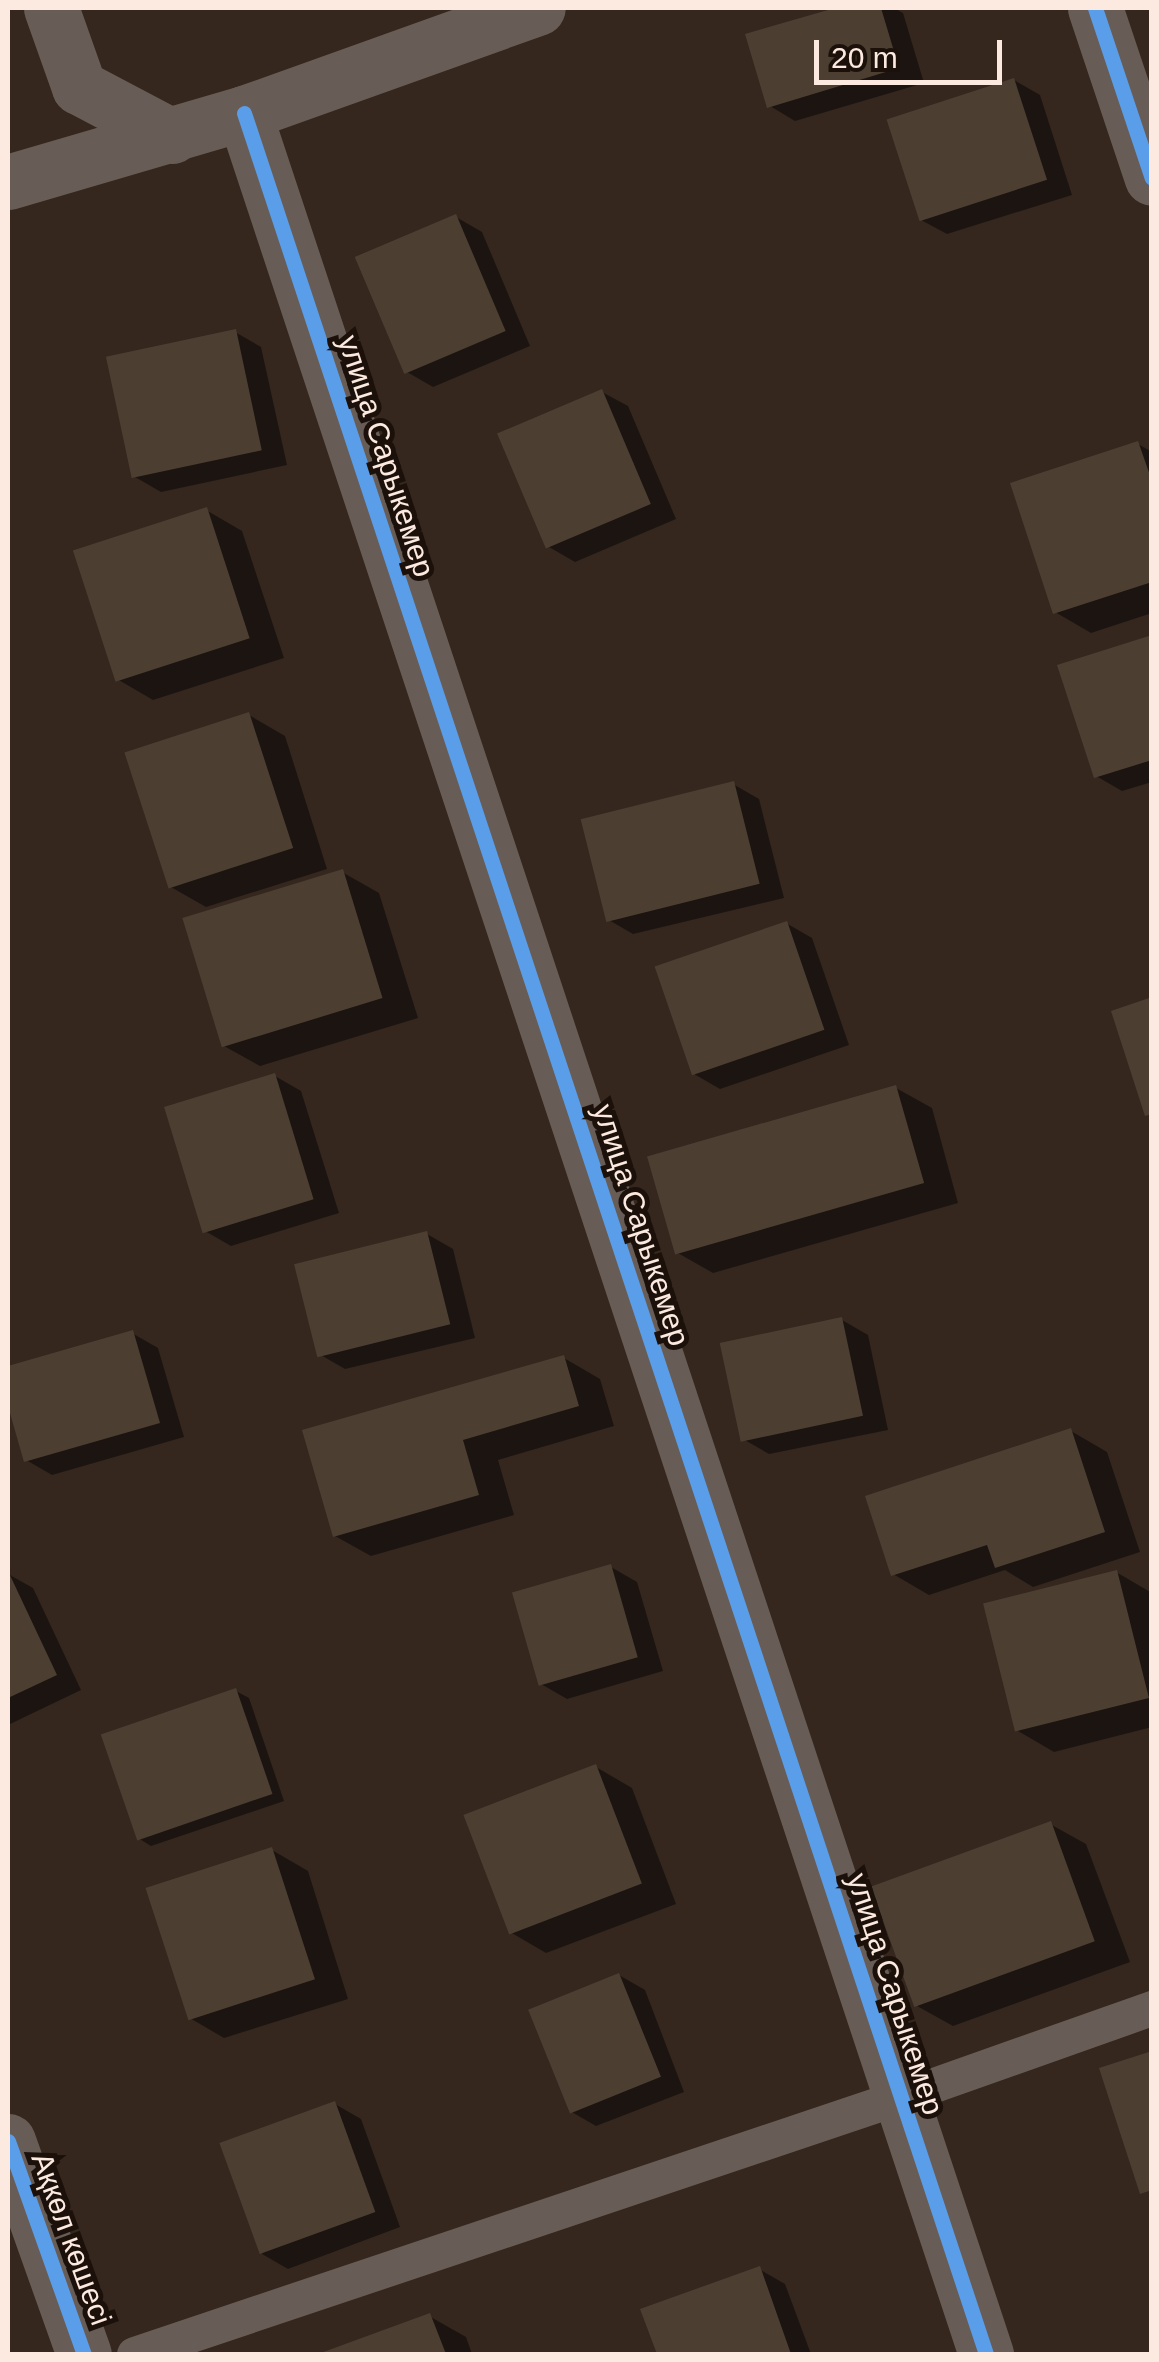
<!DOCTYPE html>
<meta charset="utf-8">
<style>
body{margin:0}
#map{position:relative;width:1159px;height:2362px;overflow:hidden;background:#35271e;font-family:Arial,sans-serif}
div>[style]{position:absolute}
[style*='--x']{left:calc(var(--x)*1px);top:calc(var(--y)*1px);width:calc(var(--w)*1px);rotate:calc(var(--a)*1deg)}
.shadow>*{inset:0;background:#0007}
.building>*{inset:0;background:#4c3f32;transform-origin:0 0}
.lane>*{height:35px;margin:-17.5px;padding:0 17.5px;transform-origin:17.5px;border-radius:17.5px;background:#685d56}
.street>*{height:55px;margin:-27.5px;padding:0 27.5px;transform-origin:27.5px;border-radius:27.5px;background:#685d56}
.cycleway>*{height:15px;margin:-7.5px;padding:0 7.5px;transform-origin:7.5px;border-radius:7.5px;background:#5a9eea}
span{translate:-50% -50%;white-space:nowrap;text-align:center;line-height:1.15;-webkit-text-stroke:10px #1c110a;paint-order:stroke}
.street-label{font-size:30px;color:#fceae0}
.frame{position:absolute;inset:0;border:10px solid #fceae0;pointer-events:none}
.scale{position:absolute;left:814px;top:40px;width:188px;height:45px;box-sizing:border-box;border:5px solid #fceae0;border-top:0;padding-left:12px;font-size:30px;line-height:35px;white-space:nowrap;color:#fceae0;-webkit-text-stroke:8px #1c110a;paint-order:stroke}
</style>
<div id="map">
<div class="shadow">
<div style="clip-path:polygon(844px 8px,894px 8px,903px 13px,924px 83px,795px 121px,770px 106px,748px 36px)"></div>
<div style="clip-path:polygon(1014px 80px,1040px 95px,1072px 195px,947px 234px,921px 220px)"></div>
<div style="clip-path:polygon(456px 217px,482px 232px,530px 346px,433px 387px,407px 372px)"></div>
<div style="clip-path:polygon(235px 332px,261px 347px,287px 465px,161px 492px,135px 477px)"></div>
<div style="clip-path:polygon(602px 392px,628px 406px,676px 519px,575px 562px,549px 547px)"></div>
<div style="clip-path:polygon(1138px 444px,1152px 452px,1152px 613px,1091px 633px,1055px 612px)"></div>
<div style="clip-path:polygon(206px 510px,242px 531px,284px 658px,153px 700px,117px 679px)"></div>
<div style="clip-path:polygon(1152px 637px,1152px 782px,1122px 791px,1096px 776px)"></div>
<div style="clip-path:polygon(249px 715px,285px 736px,327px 869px,206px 907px,169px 886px)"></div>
<div style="clip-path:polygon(733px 784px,759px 799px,784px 898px,633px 934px,607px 919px)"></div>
<div style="clip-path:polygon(342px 872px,379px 893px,418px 1018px,260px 1066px,224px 1046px)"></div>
<div style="clip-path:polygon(786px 923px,812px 938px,849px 1045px,720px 1089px,694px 1074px)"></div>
<div style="clip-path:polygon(275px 1076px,301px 1091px,339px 1213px,231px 1246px,205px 1231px)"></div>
<div style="clip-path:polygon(896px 1088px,932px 1108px,958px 1203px,713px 1273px,676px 1252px)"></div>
<div style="clip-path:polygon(427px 1234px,453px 1249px,475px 1338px,345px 1369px,319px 1354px)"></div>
<div style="clip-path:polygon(842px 1320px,868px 1335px,888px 1430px,769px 1454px,743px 1439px)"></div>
<div style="clip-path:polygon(132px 1333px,158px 1348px,184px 1437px,52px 1475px,26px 1460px,8px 1397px,8px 1368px)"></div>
<div style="clip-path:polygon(564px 1358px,600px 1379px,614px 1426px,498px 1460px,514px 1515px,371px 1556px,335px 1536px)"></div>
<div style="clip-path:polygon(1071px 1431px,1107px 1452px,1140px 1552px,1033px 1587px,1005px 1570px,929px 1595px,893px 1574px)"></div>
<div style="clip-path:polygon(611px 1567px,637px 1582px,663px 1671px,567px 1699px,541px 1684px)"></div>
<div style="clip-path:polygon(1116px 1572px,1152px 1593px,1152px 1727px,1054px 1752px,1018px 1731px)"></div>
<div style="clip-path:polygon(8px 1574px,33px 1588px,81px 1690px,8px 1725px)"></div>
<div style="clip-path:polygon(236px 1691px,249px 1698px,284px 1801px,151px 1846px,138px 1838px)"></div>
<div style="clip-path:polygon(596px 1767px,632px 1788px,676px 1904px,546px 1953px,510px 1932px)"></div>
<div style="clip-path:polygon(1050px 1824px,1086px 1844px,1130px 1962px,953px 2026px,917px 2006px)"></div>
<div style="clip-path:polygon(272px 1850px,308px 1871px,348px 1999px,224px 2038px,188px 2017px)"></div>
<div style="clip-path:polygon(619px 1975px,645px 1990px,684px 2092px,596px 2126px,570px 2111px)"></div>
<div style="clip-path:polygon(335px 2104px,361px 2119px,400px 2227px,288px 2269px,262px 2254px)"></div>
<div style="clip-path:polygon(759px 2269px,785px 2284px,811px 2354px,659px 2354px,644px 2310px)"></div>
<div style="clip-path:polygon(429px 2316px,466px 2337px,472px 2354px,324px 2354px)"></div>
</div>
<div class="building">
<div style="clip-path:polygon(835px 8px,881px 8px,899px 68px,767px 108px,745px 34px)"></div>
<div style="left:1014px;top:78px;width:107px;height:134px;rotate:72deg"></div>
<div style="left:456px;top:214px;width:127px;height:110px;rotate:67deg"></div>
<div style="left:236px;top:329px;width:124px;height:133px;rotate:78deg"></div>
<div style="left:602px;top:389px;width:125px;height:114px;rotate:67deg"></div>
<div style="clip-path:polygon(1138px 441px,1152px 481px,1152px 582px,1053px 614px,1010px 483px)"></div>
<div style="left:207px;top:507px;width:138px;height:141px;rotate:72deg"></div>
<div style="clip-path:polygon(1152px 635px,1152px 760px,1094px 778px,1057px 665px)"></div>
<div style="left:249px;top:712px;width:143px;height:131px;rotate:72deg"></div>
<div style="left:734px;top:781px;width:106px;height:158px;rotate:76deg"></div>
<div style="left:343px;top:869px;width:135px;height:168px;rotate:73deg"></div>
<div style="left:787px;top:921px;width:115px;height:140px;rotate:71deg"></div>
<div style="clip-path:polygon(1152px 997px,1152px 1114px,1145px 1116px,1111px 1011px)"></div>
<div style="left:275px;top:1073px;width:132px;height:116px;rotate:73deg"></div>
<div style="left:896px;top:1085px;width:102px;height:259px;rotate:74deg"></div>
<div style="left:427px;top:1231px;width:96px;height:137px;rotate:76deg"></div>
<div style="left:842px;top:1317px;width:101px;height:125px;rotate:78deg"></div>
<div style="clip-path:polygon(133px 1330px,160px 1423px,24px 1462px,8px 1406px,8px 1366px)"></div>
<div style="clip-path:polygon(564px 1355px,579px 1406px,463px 1440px,479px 1495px,333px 1537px,302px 1430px)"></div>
<div style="clip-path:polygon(1071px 1428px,1105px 1532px,995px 1568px,987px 1545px,891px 1576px,865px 1496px)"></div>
<div style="left:611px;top:1564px;width:97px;height:103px;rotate:74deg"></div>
<div style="left:1117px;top:1570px;width:132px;height:138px;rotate:76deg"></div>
<div style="clip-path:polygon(8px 1571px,57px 1675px,8px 1698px)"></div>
<div style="left:236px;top:1688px;width:112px;height:143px;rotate:71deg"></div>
<div style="left:596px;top:1764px;width:128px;height:142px;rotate:69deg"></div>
<div style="left:1051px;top:1821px;width:128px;height:192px;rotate:70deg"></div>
<div style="left:272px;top:1847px;width:139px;height:133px;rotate:72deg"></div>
<div style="left:619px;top:1973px;width:112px;height:98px;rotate:68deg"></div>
<div style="clip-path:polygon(1152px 2051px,1152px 2190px,1140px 2194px,1099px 2068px)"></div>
<div style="left:335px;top:2101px;width:118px;height:123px;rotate:70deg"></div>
<div style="clip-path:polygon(760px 2266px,791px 2354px,657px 2354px,640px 2309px)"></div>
<div style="clip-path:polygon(430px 2313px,446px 2354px,318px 2354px)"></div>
</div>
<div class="lane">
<div style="--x:134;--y:2354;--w:808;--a:-18.55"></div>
<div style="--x:900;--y:2097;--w:267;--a:-19.5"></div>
</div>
<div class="street">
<div style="--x:51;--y:8;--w:84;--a:70.5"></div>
<div style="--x:79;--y:87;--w:105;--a:27.8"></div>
<div style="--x:1095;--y:8;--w:179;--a:71.5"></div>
<div style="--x:244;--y:113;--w:2361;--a:71.68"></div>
<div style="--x:8;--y:182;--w:246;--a:-16.3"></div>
<div style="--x:244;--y:113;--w:312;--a:-19.7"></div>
<div style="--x:8;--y:2141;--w:226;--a:70.4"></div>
</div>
<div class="cycleway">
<div style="--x:1095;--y:8;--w:179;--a:71.5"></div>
<div style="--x:244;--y:113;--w:2361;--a:71.68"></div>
<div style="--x:8;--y:2141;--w:226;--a:70.4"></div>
</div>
<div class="street-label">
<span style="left:386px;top:456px;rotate:72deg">улица Сарыкемер</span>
<span style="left:641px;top:1225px;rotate:72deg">улица Сарыкемер</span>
<span style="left:895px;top:1994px;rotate:72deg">улица Сарыкемер</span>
<span style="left:71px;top:2239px;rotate:70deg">Ақкөл көшесі</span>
</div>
<div class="frame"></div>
<div class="scale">20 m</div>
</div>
